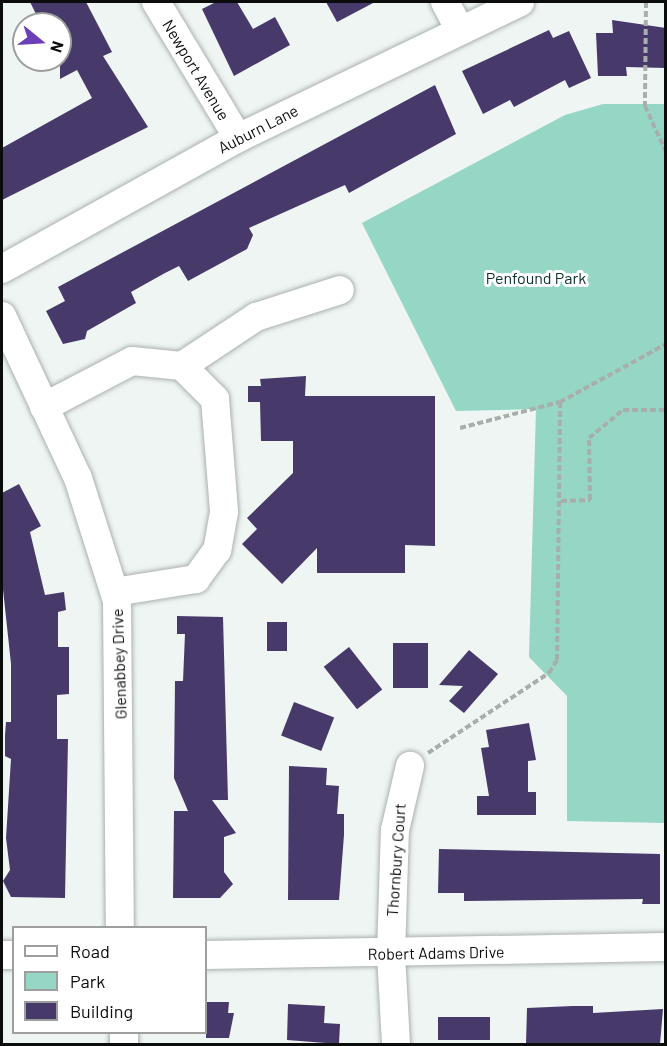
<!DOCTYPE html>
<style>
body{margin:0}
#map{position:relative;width:667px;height:1046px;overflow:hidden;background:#eef5f3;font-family:Barlow,sans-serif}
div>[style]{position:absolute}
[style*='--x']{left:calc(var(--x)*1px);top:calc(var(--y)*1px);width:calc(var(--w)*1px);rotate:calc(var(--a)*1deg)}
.green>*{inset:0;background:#95d6c4}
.building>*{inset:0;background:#47396a;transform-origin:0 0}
.path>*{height:4px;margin-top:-2px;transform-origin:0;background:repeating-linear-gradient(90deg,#a8aeac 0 6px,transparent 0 9px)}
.roads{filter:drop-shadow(0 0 2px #aab1ae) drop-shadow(0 0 2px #aab1ae)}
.minor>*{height:28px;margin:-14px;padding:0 14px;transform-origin:14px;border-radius:14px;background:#fff}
span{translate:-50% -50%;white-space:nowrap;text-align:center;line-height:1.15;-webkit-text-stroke:6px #fff;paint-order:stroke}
.street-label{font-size:16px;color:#0b0d0d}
.park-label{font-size:16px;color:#0a3028}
.frame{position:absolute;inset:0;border:3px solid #0b0d0d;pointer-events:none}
.legend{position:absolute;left:12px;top:926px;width:195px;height:108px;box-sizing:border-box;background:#fff;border:2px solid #9d9e9e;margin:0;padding:8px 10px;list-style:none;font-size:18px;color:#0b0d0d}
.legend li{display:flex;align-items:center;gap:12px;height:30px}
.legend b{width:30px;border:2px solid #9d9e9e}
.north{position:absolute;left:12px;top:12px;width:60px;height:60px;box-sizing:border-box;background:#fff;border:2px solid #9d9e9e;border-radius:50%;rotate:108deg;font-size:16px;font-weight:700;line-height:24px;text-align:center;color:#0b0d0d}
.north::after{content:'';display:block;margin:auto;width:21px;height:27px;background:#6a3fb7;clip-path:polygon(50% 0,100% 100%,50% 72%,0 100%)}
</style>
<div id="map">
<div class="green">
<div style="clip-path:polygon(603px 104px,665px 104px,665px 823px,567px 821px,567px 696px,529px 657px,536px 409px,456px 411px,362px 223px,565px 115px)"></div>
</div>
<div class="building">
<div style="clip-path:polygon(30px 2px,86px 2px,112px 52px,103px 56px,148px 127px,2px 200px,2px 148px,92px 98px,77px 70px,60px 79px,60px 24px,41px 24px)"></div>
<div style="clip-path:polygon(216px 2px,237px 2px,253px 29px,275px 17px,290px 45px,234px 76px,202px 9px)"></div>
<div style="clip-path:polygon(326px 2px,375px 2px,337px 22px)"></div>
<div style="clip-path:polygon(612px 20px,666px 28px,666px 68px,626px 67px,627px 76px,598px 76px,596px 33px,613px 33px)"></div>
<div style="clip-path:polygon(549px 30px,553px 38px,569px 31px,591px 78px,569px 88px,565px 80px,514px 107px,510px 100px,483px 114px,462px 71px)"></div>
<div style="clip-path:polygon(435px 85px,456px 134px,349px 193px,345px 185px,249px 228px,253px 235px,247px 249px,188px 281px,179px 266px,165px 273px,131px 292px,136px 303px,87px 331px,85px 339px,63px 344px,46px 311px,65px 301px,58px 287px)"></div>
<div style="clip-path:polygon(306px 376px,305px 396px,435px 396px,435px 546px,405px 545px,405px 573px,317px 573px,317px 548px,282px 584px,242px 544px,257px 529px,247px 518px,293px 473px,293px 441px,261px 441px,260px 402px,248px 402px,248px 386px,261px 386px,260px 379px)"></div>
<div style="clip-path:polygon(19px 484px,41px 526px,30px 532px,45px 595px,64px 592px,66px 610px,58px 612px,58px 647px,69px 647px,69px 694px,57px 695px,57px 739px,68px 739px,65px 898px,11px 897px,3px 881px,10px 870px,6px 838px,11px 759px,5px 756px,5px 735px,6px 722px,11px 722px,11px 664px,2px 580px,2px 493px)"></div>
<div style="clip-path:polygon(177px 616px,223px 617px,228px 800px,212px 800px,236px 833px,224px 837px,224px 872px,233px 884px,220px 898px,173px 898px,174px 811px,188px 811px,174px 778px,175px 681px,183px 681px,185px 634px,177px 634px)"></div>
<div style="left:267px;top:622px;width:20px;height:29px"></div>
<div style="left:393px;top:643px;width:35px;height:45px"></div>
<div style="left:349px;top:647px;width:54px;height:32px;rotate:52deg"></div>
<div style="clip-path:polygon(469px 650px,498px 674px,464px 713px,449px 701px,463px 686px,439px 685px)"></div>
<div style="left:294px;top:702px;width:43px;height:36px;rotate:21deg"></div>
<div style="clip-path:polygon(529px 723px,536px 760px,528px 761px,528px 792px,536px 792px,536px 815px,477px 815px,477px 796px,489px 796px,481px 748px,489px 747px,486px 730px)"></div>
<div style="clip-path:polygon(289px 766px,327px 768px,326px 785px,339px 786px,337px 814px,344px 814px,344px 835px,339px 900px,288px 900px)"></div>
<div style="clip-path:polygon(439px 849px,660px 854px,660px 904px,642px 904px,643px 899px,464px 901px,464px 893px,438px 893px)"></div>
<div style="clip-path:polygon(206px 1002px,229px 1002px,228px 1013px,234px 1013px,229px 1038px,206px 1038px)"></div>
<div style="clip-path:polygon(288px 1004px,325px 1006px,324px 1023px,340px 1024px,339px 1044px,287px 1040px)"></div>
<div style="clip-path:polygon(573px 1006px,593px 1006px,593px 1013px,663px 1009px,660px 1044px,526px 1044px,527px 1008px)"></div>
<div style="left:438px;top:1017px;width:52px;height:23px"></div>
</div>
<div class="path">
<div style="--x:646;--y:2;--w:104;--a:90.6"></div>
<div style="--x:645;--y:106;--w:51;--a:65.5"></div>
<div style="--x:460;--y:428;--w:103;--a:-14.6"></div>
<div style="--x:561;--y:501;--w:29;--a:-2"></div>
<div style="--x:590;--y:500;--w:62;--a:-90.9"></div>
<div style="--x:589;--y:438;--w:44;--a:-39.5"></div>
<div style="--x:623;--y:410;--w:43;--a:0"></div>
<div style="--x:428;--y:753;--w:145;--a:-33.5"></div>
<div style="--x:549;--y:673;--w:15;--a:-58"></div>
<div style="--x:557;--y:660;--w:258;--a:-89.3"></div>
<div style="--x:560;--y:402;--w:121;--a:-28.7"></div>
</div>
<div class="roads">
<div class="minor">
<div style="--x:156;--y:2;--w:159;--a:58.9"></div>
<div style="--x:445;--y:2;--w:30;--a:62"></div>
<div style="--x:2;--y:269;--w:270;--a:-29"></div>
<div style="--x:238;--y:138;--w:313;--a:-25.7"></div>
<div style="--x:2;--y:316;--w:179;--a:64.9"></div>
<div style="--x:78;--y:478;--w:129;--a:72.4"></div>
<div style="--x:117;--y:601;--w:327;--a:89.5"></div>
<div style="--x:182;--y:366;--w:89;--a:-33.5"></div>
<div style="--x:256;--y:317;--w:88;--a:-17.8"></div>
<div style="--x:44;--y:407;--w:99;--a:-27.6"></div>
<div style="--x:132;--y:361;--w:50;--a:5.7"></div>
<div style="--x:182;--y:366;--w:47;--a:45"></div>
<div style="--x:215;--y:399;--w:113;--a:85.4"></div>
<div style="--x:224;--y:512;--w:39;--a:100"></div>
<div style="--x:217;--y:550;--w:36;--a:126"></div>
<div style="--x:196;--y:579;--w:82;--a:170.9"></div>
<div style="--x:2;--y:955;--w:12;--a:0"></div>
<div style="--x:206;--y:955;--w:460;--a:-1"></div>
<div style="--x:124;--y:1044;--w:12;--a:-90"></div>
<div style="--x:396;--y:1044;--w:89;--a:-93.2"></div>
<div style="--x:391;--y:955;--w:125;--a:-88.2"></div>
<div style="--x:395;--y:830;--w:66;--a:-76.8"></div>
</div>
</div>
<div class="street-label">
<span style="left:196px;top:70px;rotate:59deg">Newport Avenue</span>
<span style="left:258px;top:129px;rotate:-27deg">Auburn Lane</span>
<span style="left:119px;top:664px;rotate:-92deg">Glenabbey Drive</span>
<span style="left:396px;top:860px;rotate:-86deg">Thornbury Court</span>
<span style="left:436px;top:953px;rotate:-1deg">Robert Adams Drive</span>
</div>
<div class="park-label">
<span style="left:536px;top:278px">Penfound Park</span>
</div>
<div class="frame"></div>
<ul class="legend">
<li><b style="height:8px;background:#fff"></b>Road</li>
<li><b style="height:16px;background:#95d6c4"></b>Park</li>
<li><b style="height:16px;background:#47396a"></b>Building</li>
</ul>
<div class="north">N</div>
</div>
